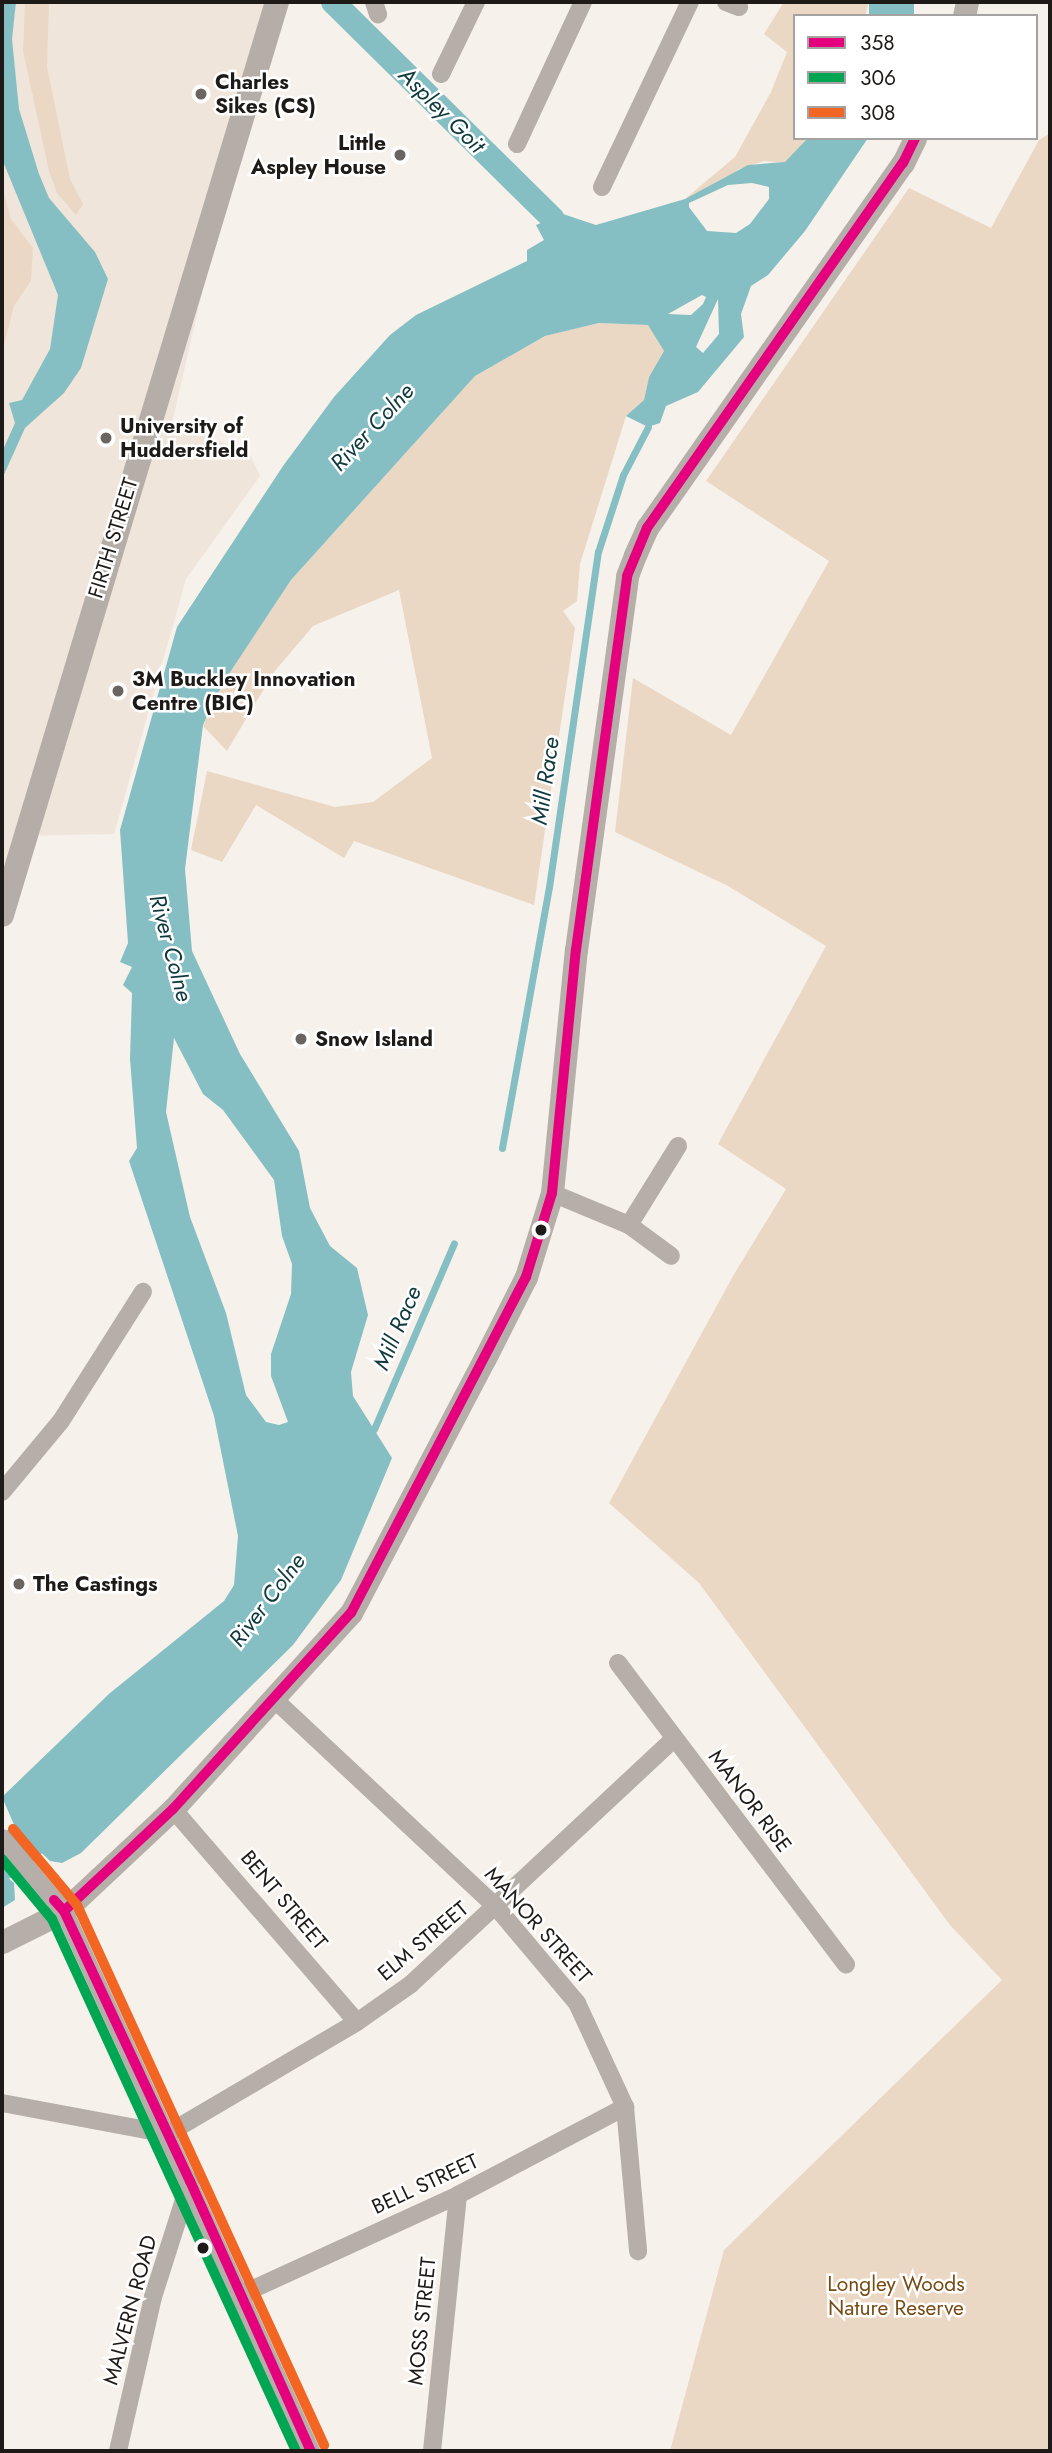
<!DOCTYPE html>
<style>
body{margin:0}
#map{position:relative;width:1052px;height:2453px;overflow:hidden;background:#f6f1eb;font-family:Jost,sans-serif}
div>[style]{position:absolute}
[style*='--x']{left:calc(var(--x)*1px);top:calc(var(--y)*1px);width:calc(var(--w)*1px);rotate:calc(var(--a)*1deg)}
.built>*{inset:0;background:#f0e5da}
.green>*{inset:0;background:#ead8c4}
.water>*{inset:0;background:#85bfc3;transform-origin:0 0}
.stream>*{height:7px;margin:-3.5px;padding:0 3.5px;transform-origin:3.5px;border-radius:3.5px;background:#85bfc3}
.canal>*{height:24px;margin:-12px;padding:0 12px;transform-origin:12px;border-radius:12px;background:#85bfc3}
.river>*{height:40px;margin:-20px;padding:0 20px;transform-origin:20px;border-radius:20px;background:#85bfc3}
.minor>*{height:18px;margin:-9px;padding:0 9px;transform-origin:9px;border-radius:9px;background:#b5aea9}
.tertiary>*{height:23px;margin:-11.5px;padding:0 11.5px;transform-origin:11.5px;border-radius:11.5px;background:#b5aea9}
.secondary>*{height:24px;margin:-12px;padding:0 12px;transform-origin:12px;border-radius:12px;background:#b5ada7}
.bus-1>*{height:10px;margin:-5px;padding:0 5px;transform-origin:5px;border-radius:5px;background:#e5007d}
.bus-2>*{height:10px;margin:-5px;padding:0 5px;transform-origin:5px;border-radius:5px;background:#00a651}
.bus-3>*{height:10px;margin:-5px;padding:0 5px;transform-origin:5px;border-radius:5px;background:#f26522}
.dots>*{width:19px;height:19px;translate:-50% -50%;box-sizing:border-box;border:4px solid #fff;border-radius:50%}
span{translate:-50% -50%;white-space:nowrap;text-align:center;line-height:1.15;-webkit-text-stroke:5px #fff;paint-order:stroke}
.poi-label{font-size:21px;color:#1e1a17;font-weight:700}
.left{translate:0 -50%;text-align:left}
.right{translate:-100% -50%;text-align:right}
.street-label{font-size:21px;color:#1e1a17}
.park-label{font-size:21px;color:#774b13}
.water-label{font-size:23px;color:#10393d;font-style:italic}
.frame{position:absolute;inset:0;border:4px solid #1e1a17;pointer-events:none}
.legend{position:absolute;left:793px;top:14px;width:245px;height:126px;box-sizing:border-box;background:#fff;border:2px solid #a5a3a2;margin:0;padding:9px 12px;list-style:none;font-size:21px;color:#1e1a17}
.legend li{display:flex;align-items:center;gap:14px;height:35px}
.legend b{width:35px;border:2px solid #a5a3a2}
</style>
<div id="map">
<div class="built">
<div style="clip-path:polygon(2px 2px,269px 2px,172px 423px,249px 452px,260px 476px,186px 579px,114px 834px,15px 836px,2px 871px)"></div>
</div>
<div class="green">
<div style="clip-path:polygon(25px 2px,49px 2px,47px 67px,70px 179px,83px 204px,76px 215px,57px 193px,49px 171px,23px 51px)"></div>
<div style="clip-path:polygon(784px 2px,869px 2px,865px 16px,795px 16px,795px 138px,808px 138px,796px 156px,785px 163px,764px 161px,739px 169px,725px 181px,685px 199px,735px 157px,771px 92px,787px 52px,764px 34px)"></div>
<div style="clip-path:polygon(1050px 133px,1050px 2451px,670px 2451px,724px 2250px,1002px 1980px,950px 1925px,699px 1583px,609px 1503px,733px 1276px,786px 1189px,718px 1144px,826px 946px,728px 886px,615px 832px,633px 678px,731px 735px,829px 561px,706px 481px,909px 188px,991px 228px,1039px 140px)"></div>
<div style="clip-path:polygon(2px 186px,11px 219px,33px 248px,31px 281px,14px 306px,2px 353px)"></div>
<div style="clip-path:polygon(599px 323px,649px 325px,664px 351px,649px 377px,644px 400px,626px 416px,580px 564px,577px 601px,563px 611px,575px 628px,534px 905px,354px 841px,344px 858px,256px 805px,222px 862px,191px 850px,207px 771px,335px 807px,373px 802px,432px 758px,399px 590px,313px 626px,274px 672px,227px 751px,203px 726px,223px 683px,291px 580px,475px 376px,545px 336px)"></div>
</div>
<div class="water">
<div style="clip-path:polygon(2px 2px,16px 2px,12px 39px,19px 109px,39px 174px,49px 198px,95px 252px,108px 279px,81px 368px,64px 393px,25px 428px,2px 479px,2px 452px,15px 423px,9px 403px,22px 400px,50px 349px,58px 295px,2px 159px)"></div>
<div style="left:869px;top:2px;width:45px;height:15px"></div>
<div style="clip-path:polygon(evenodd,808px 138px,868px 138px,805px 231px,768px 275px,751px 286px,741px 314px,744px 337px,698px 392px,666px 406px,660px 423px,648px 427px,626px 416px,644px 400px,649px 377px,664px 351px,648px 325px,599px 323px,545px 336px,475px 376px,291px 580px,223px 683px,203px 725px,185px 869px,192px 951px,240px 1054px,299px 1151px,310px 1208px,330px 1246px,357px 1268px,368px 1315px,351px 1372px,353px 1396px,392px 1458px,341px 1580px,293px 1645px,81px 1853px,62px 1863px,50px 1861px,15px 1827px,2px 1797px,110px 1693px,224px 1601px,234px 1585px,238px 1536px,214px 1416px,129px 1161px,137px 1148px,130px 1059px,132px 993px,123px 985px,132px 967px,120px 962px,128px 943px,120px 830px,177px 627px,283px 466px,334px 397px,390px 335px,416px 315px,527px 261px,527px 250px,544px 240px,536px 225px,563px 214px,596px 225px,685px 199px,748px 165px,785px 162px,808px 138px,752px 183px,769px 187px,769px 199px,750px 224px,736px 233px,707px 231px,689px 207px,689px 203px,728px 185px,752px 183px,808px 138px,702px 295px,706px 297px,703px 304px,691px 315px,668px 314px,702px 295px,808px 138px,718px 299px,719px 334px,703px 353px,696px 347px,718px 299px,808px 138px,174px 1038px,203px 1094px,223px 1110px,274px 1180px,282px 1236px,292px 1264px,291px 1294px,271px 1354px,271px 1376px,288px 1422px,279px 1425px,266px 1422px,246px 1395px,226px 1313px,190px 1217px,166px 1112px,174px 1038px)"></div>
<div style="clip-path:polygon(2px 1873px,14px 1883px,15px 1900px,2px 1908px)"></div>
</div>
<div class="stream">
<div style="--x:502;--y:1148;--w:265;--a:-79.8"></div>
<div style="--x:549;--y:887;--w:339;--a:-81.7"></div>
<div style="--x:598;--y:552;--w:81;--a:-72"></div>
<div style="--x:623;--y:475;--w:54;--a:-62.5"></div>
<div style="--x:374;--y:1429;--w:202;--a:-66.7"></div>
</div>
<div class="canal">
<div style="--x:333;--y:2;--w:308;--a:44.6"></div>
</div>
<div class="river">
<div style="--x:2;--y:1860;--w:87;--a:-39"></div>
</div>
<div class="minor">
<div style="--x:374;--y:2;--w:13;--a:72"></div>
<div style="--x:726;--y:2;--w:14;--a:21"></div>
<div style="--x:441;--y:74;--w:80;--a:-64.1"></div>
<div style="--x:517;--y:144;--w:157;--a:-65.1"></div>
<div style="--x:602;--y:187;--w:205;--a:-64.6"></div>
<div style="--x:552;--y:1193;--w:83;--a:22.6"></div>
<div style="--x:629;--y:1225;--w:52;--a:36.4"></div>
<div style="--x:629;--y:1225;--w:93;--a:-58.2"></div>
<div style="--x:2;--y:1492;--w:92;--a:-50.3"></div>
<div style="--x:61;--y:1421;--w:153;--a:-57.6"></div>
<div style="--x:618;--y:1663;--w:378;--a:52.9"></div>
<div style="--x:275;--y:1700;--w:304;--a:43.1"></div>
<div style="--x:497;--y:1908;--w:124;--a:49.9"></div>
<div style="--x:577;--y:2003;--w:115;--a:65.2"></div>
<div style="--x:625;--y:2107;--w:145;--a:84.8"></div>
<div style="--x:173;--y:1809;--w:281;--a:49.2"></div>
<div style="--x:2;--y:1838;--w:96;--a:49.7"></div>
<div style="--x:64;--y:1911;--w:594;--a:65.42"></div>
<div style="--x:2;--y:2103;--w:168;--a:10.6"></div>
<div style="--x:167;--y:2134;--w:221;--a:-30.5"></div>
<div style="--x:357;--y:2022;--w:66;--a:-35.1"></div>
<div style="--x:411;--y:1984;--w:359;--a:-43"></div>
<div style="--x:240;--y:2295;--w:240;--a:-24.6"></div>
<div style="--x:458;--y:2195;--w:189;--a:-27.8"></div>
<div style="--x:118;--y:2451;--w:158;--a:-77.2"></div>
<div style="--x:153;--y:2297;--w:122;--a:-72.3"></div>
<div style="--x:432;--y:2451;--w:257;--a:-84.2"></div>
</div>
<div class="tertiary">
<div style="--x:964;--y:16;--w:14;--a:-78"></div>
<div style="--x:2;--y:1942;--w:69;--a:-26.6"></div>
<div style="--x:64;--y:1911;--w:149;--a:-43.1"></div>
<div style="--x:173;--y:1809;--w:265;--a:-47.8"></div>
<div style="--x:351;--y:1613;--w:288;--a:-62.3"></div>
<div style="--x:485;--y:1358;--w:91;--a:-63.2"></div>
<div style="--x:526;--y:1277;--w:88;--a:-72.8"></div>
<div style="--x:552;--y:1193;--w:244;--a:-84.4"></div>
<div style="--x:576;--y:950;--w:377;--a:-82.2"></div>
<div style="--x:627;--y:576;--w:22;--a:-69"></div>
<div style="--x:635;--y:555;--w:30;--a:-66"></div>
<div style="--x:647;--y:528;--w:446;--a:-55"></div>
<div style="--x:903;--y:163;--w:28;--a:-64"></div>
</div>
<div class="secondary">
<div style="--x:2;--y:915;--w:954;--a:-73.24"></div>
</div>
<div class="bus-1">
<div style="--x:54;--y:1900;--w:15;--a:48"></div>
<div style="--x:64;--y:1911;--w:298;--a:65"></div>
<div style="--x:190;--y:2181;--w:296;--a:65.9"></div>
<div style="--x:64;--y:1911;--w:149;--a:-43.1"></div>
<div style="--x:173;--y:1809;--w:265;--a:-47.8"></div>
<div style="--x:351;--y:1613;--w:379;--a:-62.5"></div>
<div style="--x:526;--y:1277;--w:88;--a:-72.8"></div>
<div style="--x:552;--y:1193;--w:244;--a:-84.4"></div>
<div style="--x:576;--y:950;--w:377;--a:-82.2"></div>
<div style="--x:627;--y:576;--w:52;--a:-67.4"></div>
<div style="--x:647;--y:528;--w:446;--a:-55"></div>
<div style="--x:903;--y:163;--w:28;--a:-64"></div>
</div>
<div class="bus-2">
<div style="--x:2;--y:1859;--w:78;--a:50.2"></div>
<div style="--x:52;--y:1919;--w:585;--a:65.36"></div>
</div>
<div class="bus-3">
<div style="--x:13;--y:1829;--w:99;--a:49.9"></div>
<div style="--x:77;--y:1905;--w:594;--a:65.42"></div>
</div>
<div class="dots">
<div style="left:201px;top:94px;background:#6a6561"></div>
<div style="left:400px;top:155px;background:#6a6561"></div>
<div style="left:106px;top:438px;background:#6a6561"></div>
<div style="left:118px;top:691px;background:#6a6561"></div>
<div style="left:301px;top:1039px;background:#6a6561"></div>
<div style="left:541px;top:1230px;background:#1e1a17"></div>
<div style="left:19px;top:1584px;background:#6a6561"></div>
<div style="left:203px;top:2248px;background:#1e1a17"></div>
</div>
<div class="poi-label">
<span class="left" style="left:215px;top:94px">Charles<br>Sikes (CS)</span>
<span class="right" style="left:386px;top:155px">Little<br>Aspley House</span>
<span class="left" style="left:120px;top:438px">University of<br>Huddersfield</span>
<span class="left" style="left:132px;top:691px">3M Buckley Innovation<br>Centre (BIC)</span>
<span class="left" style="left:315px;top:1039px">Snow Island</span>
<span class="left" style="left:33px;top:1584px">The Castings</span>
</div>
<div class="street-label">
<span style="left:113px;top:538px;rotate:-73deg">FIRTH STREET</span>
<span style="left:750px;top:1801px;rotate:53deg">MANOR RISE</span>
<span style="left:284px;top:1900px;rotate:50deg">BENT STREET</span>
<span style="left:538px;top:1925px;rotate:48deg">MANOR STREET</span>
<span style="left:423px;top:1941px;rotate:-40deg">ELM STREET</span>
<span style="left:425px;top:2184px;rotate:-25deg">BELL STREET</span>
<span style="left:130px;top:2310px;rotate:-75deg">MALVERN ROAD</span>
<span style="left:422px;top:2321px;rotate:-84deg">MOSS STREET</span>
</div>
<div class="park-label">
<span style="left:896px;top:2296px">Longley Woods<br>Nature Reserve</span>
</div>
<div class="water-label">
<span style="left:442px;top:110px;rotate:45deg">Aspley Goit</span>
<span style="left:372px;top:427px;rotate:-47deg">River Colne</span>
<span style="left:545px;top:781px;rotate:-82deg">Mill Race</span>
<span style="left:171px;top:948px;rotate:75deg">River Colne</span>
<span style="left:397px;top:1328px;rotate:-67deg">Mill Race</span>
<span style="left:267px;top:1600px;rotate:-53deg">River Colne</span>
</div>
<div class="frame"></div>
<ul class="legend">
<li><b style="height:9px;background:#e5007d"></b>358</li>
<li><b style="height:9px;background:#00a651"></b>306</li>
<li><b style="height:9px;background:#f26522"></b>308</li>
</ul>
</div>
